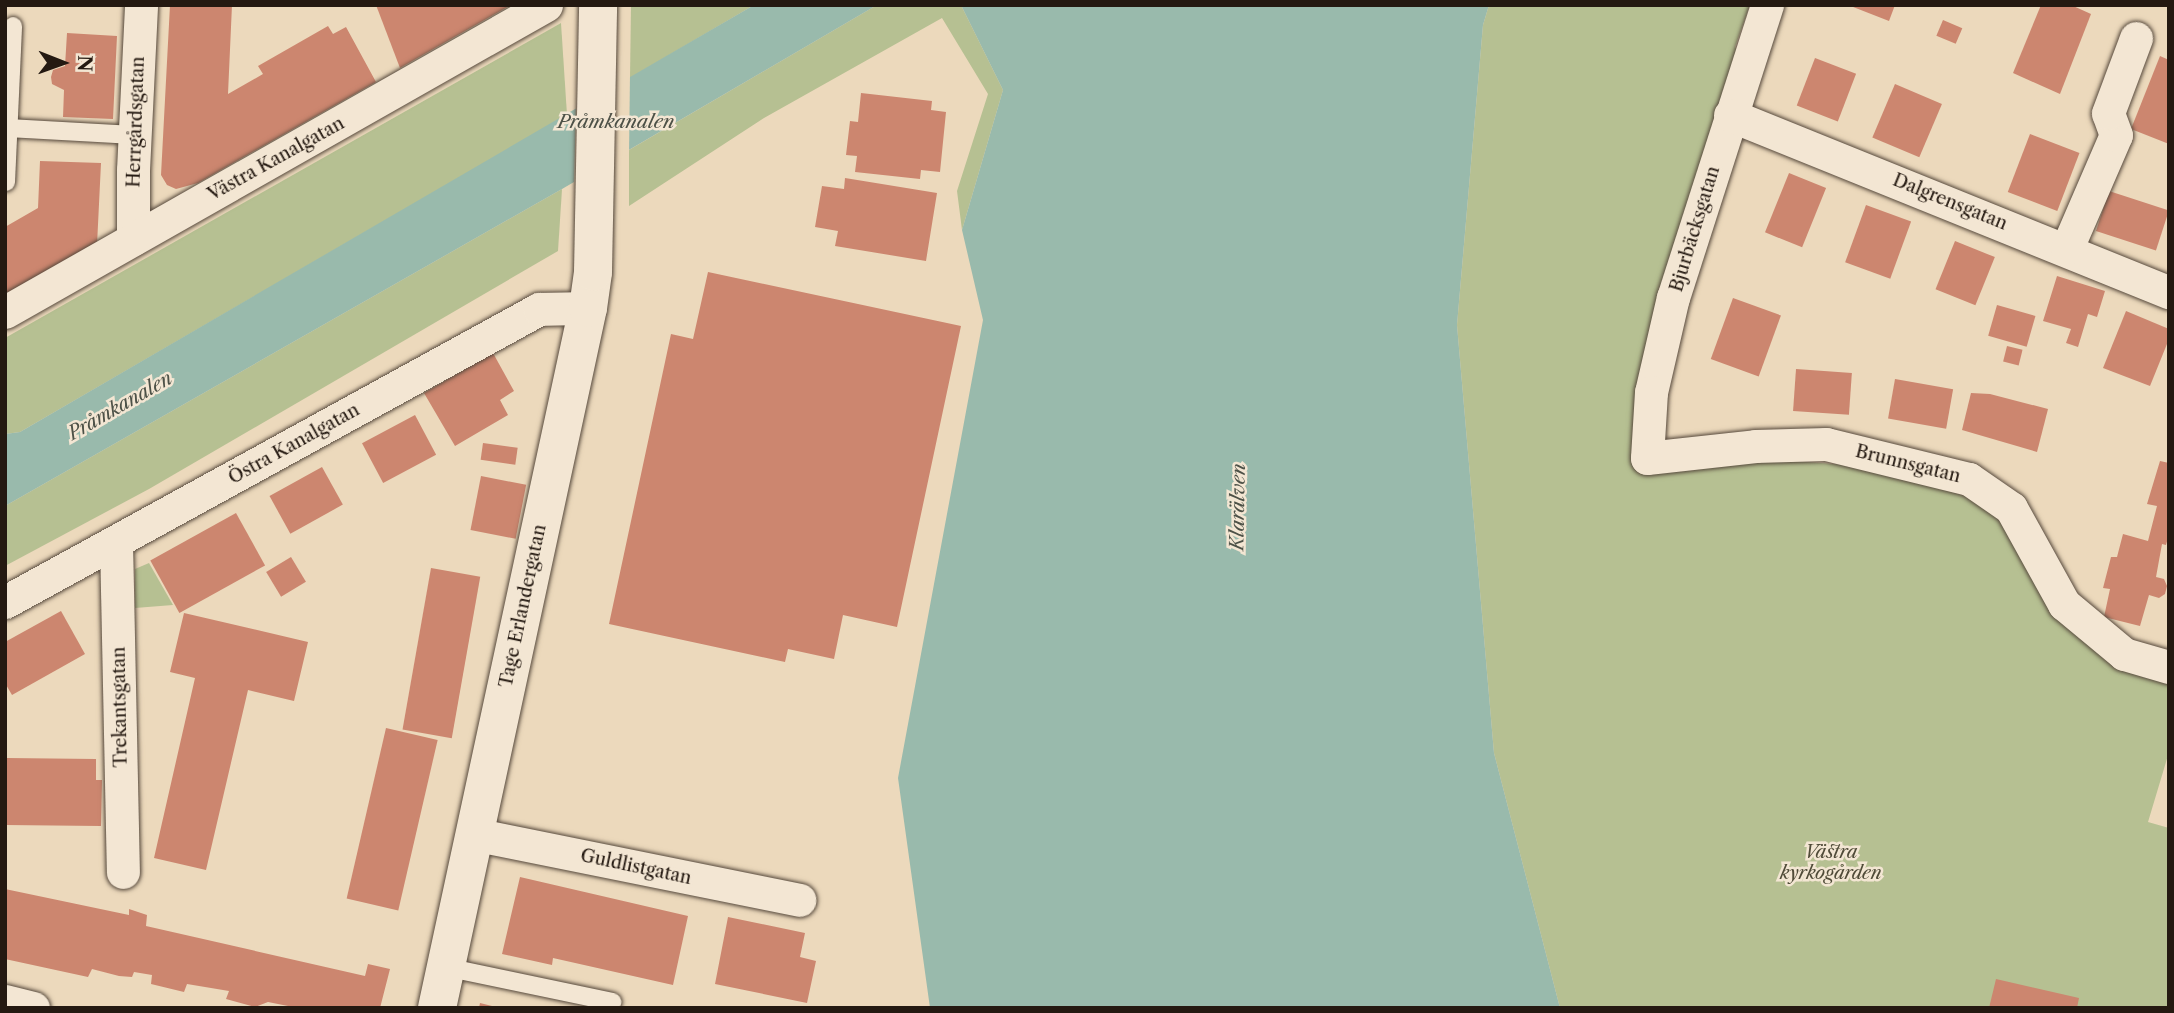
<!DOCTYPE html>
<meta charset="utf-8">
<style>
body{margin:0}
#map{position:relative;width:2174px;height:1013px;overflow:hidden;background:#ecd9bc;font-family:"Libre Caslon Text",serif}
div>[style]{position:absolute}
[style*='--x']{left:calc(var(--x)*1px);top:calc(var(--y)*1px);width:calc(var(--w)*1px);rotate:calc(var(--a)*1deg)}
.green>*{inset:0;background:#b6c092}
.water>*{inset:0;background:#99baac}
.pier>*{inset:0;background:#ecd9bc}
.building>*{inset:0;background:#cc866f;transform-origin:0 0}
.roads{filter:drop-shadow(0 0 2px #56493c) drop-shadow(0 0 2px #56493c)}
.lane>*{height:18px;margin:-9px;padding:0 9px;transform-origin:9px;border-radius:9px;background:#f3e6d3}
.street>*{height:33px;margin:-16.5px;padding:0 16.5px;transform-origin:16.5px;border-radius:16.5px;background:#f3e6d3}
.secondary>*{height:38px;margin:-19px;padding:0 19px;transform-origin:19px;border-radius:19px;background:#f3e6d3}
span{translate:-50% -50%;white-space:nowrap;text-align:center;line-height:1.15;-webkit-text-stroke:5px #f3e6d3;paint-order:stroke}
.street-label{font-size:18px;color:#241911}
.park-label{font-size:18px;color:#504b38;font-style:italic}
.water-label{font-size:19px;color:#4d5147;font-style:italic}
.frame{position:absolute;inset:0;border:7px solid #241911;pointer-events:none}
.north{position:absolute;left:28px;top:28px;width:70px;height:70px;-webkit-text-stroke:5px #f3e6d3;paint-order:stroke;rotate:91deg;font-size:19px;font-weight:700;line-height:28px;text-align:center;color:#241911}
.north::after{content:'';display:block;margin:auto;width:24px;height:32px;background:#241911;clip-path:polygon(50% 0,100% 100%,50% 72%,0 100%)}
</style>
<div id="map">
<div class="green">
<div style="clip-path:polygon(631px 5px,754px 5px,630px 78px)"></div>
<div style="clip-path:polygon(877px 5px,961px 5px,1003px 90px,962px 230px,957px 191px,988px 94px,942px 18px,764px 118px,629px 206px,629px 150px)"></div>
<div style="clip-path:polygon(1489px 5px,1750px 5px,1735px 47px,1749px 66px,1639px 464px,1757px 458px,1860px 466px,1969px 497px,2007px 526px,2052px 615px,2169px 681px,2169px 752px,2148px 822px,2169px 828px,2169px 1008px,1560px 1008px,1494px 753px,1457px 325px,1483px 25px)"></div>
<div style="clip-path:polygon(561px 23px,567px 115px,20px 432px,5px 434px,5px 338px)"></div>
<div style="clip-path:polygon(562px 189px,558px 251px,149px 489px,5px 566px,5px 506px)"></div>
<div style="clip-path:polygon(149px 563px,173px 605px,135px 608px,135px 569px)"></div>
</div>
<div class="water">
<div style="clip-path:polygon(754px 5px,877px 5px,562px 189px,5px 506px,5px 434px,20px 432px)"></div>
<div style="clip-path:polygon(961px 5px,1489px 5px,1483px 25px,1457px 325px,1494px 753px,1560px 1008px,930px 1008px,898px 778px,983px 320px,962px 230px,1003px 90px)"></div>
</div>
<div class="pier">
<div style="clip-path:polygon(630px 74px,629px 154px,574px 187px,576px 106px)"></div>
</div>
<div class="building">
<div style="clip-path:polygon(170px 5px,232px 5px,228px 94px,263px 74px,258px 66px,328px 26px,333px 34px,346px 27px,376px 82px,198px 183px,176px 189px,167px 185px,161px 175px)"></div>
<div style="clip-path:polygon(376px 5px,511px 5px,400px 68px)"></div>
<div style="clip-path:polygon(1848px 5px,1895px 5px,1889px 21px)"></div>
<div style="clip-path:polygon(2041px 5px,2071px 5px,2091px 14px,2060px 94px,2013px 73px)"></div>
<div style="left:1943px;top:20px;width:21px;height:17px;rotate:23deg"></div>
<div style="clip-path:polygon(67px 33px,117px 36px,113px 119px,63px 117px,64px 90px,52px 84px,51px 77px,53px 70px,65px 66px)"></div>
<div style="clip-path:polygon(2160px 56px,2169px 60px,2169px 144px,2131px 129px)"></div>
<div style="left:1815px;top:58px;width:44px;height:51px;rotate:21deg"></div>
<div style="left:1895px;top:84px;width:51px;height:58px;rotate:23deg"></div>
<div style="clip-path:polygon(861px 93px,932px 101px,931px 110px,946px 112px,940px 172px,921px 170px,920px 179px,855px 172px,857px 156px,846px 155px,850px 121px,858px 122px)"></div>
<div style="left:2030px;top:134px;width:53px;height:62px;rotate:21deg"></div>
<div style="clip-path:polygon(40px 161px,101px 163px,97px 245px,5px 297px,5px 227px,38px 208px)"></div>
<div style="left:1789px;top:173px;width:40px;height:64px;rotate:22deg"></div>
<div style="clip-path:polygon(845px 178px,937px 193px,926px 261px,835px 246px,838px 231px,815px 227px,822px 186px,844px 189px)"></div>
<div style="left:2109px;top:191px;width:63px;height:42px;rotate:18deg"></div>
<div style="left:1866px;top:205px;width:48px;height:61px;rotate:20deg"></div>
<div style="left:1955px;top:241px;width:43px;height:52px;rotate:22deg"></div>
<div style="clip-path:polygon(708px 272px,961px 326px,897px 627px,843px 615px,834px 659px,788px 649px,785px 662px,609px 624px,671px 334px,693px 339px)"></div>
<div style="clip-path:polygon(2057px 276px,2105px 291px,2097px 317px,2088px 314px,2078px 347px,2066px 343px,2071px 329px,2043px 321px)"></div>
<div style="left:1733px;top:298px;width:51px;height:65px;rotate:20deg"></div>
<div style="left:1997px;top:305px;width:40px;height:32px;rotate:16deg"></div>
<div style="clip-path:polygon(2126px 311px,2169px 329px,2169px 339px,2150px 386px,2103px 368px)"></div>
<div style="left:2007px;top:346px;width:16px;height:16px;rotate:14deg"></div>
<div style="clip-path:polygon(493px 353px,514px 391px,500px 400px,508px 415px,455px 446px,424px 393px)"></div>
<div style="left:1796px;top:369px;width:56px;height:42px;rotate:4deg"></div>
<div style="left:1895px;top:379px;width:59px;height:40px;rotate:10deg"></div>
<div style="clip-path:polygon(1971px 393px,1990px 394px,2048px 409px,2037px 452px,1962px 430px)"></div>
<div style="left:415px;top:415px;width:45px;height:60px;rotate:62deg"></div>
<div style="left:483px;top:443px;width:35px;height:17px;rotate:8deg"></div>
<div style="clip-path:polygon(2160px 461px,2169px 463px,2169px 534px,2166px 545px,2162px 544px,2156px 577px,2164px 579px,2167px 586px,2165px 594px,2159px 598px,2149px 595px,2140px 626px,2104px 617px,2110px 589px,2103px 588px,2111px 557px,2117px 557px,2123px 534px,2148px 541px,2157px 506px,2147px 504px)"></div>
<div style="left:322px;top:467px;width:43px;height:60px;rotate:61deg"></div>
<div style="left:481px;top:476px;width:46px;height:55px;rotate:11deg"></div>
<div style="left:236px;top:513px;width:60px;height:98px;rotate:61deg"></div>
<div style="left:291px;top:557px;width:29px;height:29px;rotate:59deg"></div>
<div style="left:431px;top:568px;width:50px;height:164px;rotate:10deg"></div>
<div style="clip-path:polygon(61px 611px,85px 654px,12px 695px,5px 683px,5px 642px)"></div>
<div style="clip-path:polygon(184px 613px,308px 642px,294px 701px,248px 690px,206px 870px,154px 858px,195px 678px,170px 672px)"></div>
<div style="left:386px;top:728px;width:53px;height:175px;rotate:13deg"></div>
<div style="clip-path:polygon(7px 758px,96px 759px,96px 780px,102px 780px,101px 826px,5px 825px)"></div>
<div style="clip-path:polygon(520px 877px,688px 916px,673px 985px,553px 958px,552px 965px,502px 954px)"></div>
<div style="clip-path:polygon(5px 889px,129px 915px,129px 909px,147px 915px,146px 926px,365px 976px,368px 964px,390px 969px,380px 1008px,298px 1008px,268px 1002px,255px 1007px,226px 999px,229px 991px,187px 984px,184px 992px,151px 984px,152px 975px,134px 972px,132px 977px,119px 976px,92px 969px,88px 977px,5px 959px)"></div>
<div style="clip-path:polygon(728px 917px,805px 933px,800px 957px,816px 961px,807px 1003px,715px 984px)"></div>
<div style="clip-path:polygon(1996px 979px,2079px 998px,2077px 1008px,1989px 1008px)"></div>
<div style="clip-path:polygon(480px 1003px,496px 1007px,496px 1008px,479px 1008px)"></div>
</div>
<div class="roads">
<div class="lane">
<div style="--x:8;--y:128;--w:126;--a:3.2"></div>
<div style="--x:6;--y:182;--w:156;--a:-87.4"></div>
<div style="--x:445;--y:967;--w:171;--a:11.8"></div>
</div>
<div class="street">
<div style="--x:1767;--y:5;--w:307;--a:107.8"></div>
<div style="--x:1673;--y:297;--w:98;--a:103"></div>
<div style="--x:1651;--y:392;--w:66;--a:93.5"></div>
<div style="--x:1647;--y:458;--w:109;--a:-6.3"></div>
<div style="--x:1755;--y:446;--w:71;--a:-1.6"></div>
<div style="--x:1826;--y:444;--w:147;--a:13.8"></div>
<div style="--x:1969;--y:479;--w:51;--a:34.6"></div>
<div style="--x:2011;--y:508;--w:110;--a:61.1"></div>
<div style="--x:2064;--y:604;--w:78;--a:39.8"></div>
<div style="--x:2124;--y:654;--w:47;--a:16.1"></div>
<div style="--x:1730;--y:115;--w:473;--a:22"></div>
<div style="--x:133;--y:239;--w:69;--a:-90"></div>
<div style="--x:133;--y:170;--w:165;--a:-87.2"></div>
<div style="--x:2067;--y:248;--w:123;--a:-66.6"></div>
<div style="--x:2116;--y:135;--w:23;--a:-110"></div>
<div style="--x:2108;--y:113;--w:80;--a:-69.5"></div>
<div style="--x:5;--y:312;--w:622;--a:-29.57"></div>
<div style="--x:116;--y:542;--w:330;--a:88.8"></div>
<div style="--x:5;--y:602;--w:609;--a:-28.75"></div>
<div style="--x:539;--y:309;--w:49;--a:-1.2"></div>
<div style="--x:473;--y:834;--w:333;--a:11.4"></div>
<div style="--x:5;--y:1001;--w:29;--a:14"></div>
</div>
<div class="secondary">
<div style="--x:437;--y:1008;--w:716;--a:-77.83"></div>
<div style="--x:588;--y:308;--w:36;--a:-82"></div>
<div style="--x:593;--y:272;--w:267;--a:-88.9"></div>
</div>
</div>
<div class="street-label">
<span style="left:136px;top:122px;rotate:-88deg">Herrgårdsgatan</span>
<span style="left:276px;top:159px;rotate:-29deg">Västra Kanalgatan</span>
<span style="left:1950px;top:202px;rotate:22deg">Dalgrensgatan</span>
<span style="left:1695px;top:229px;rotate:-73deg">Bjurbäcksgatan</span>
<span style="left:294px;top:444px;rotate:-29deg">Östra Kanalgatan</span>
<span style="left:1908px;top:464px;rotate:14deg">Brunnsgatan</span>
<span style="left:523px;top:606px;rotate:-78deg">Tage Erlandergatan</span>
<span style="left:120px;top:707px;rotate:-91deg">Trekantsgatan</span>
<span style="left:636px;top:867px;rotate:12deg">Guldlistgatan</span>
</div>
<div class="park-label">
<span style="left:1831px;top:863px">Västra<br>kyrkogården</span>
</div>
<div class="water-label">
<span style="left:616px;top:122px">Pråmkanalen</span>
<span style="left:120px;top:406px;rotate:-30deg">Pråmkanalen</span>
<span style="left:1238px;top:507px;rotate:-89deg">Klarälven</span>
</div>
<div class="frame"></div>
<div class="north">N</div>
</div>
